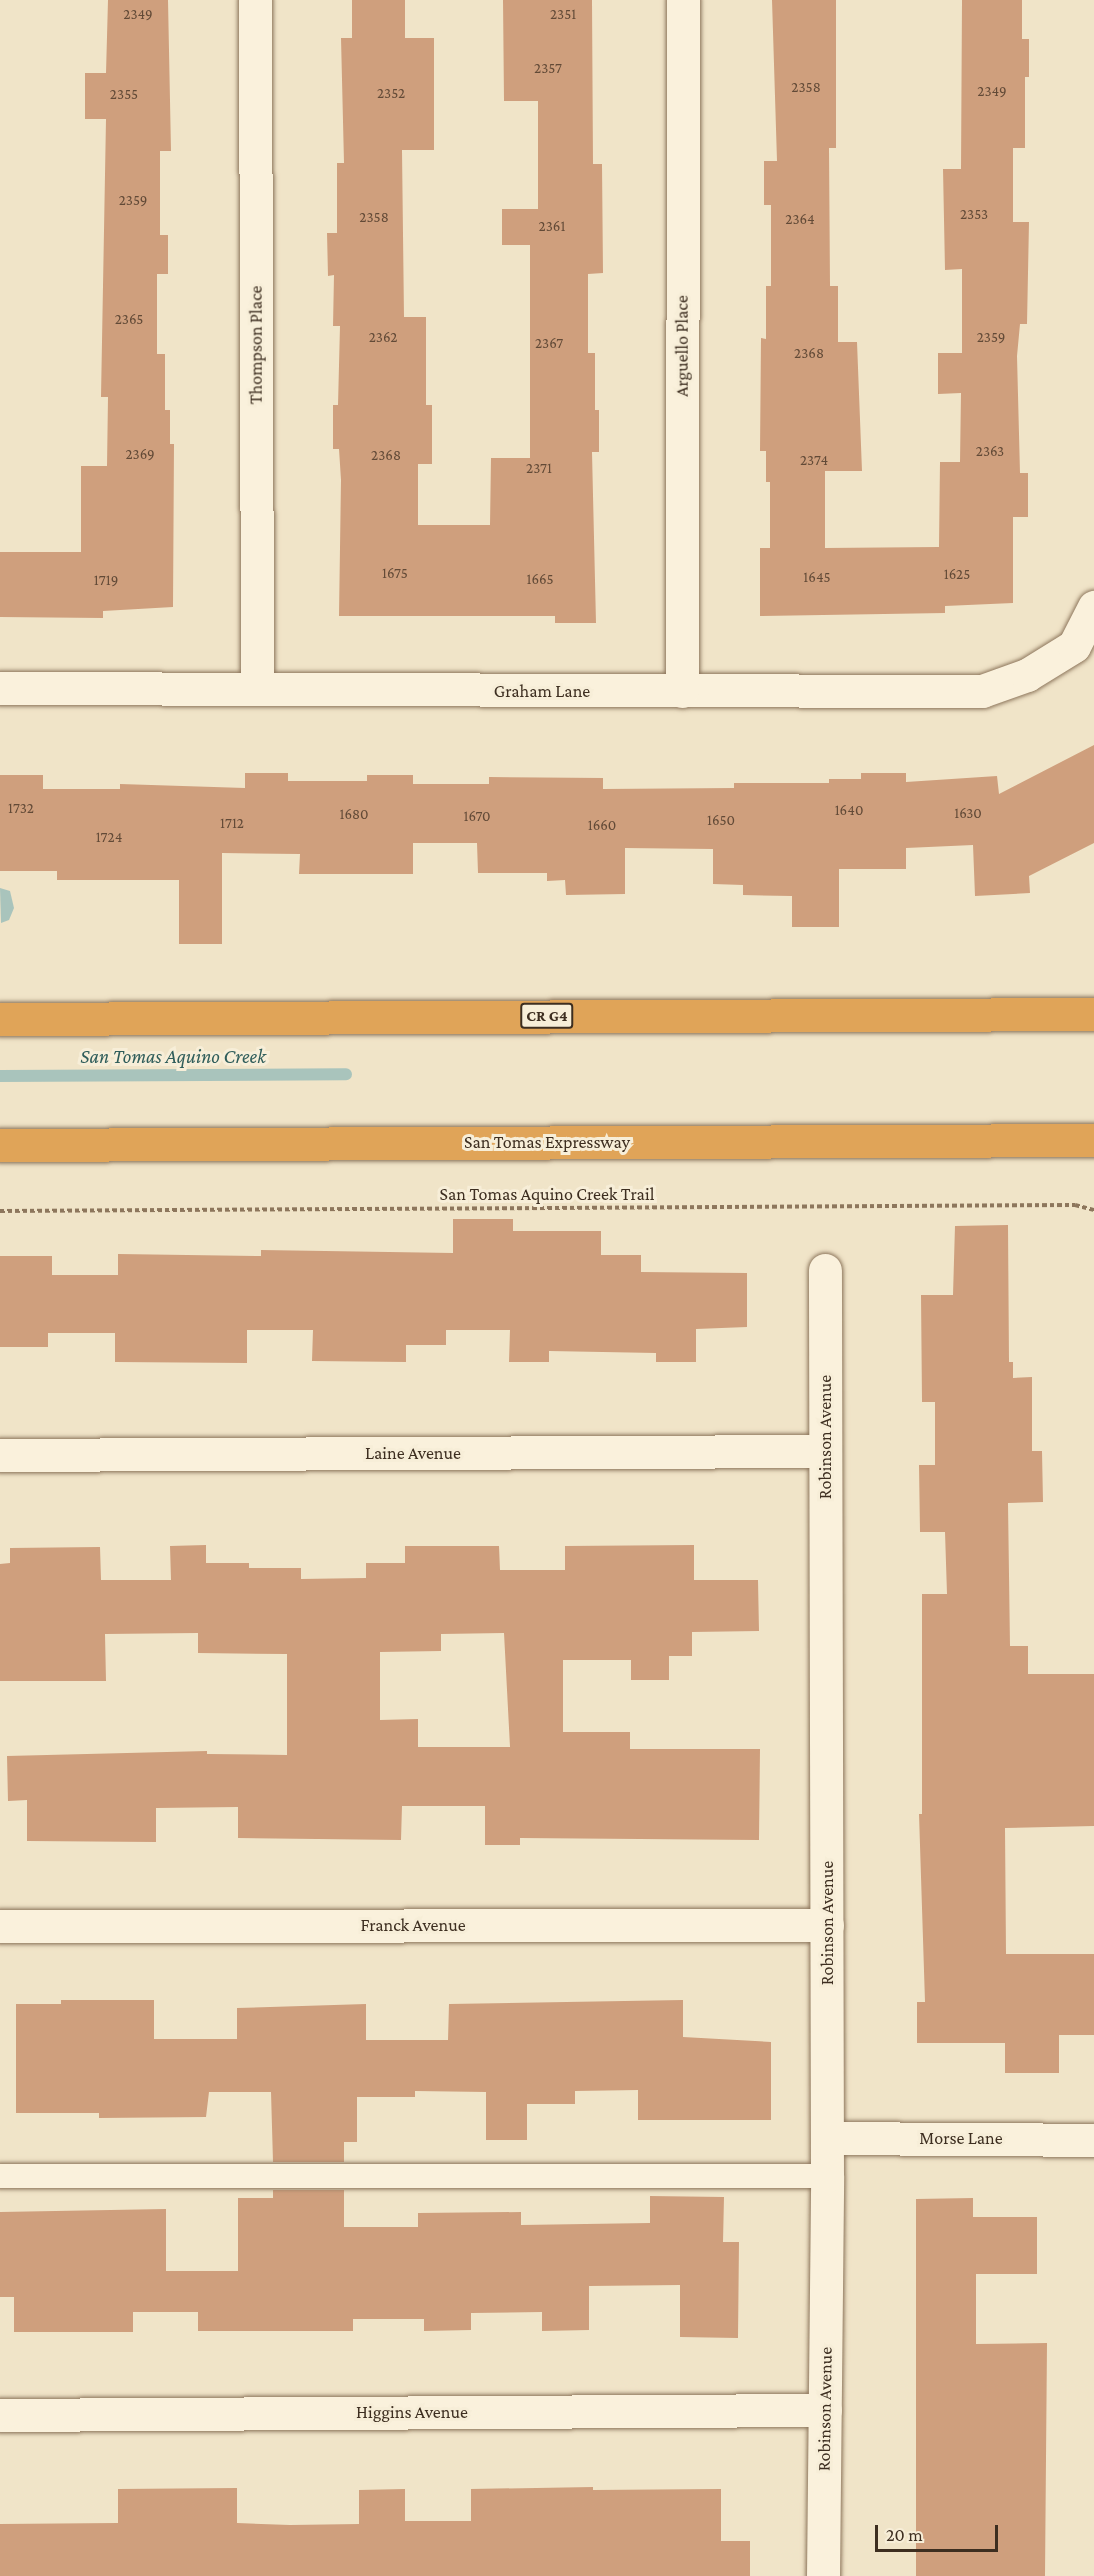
<!DOCTYPE html>
<style>
body{margin:0}
#map{position:relative;width:1094px;height:2576px;overflow:hidden;background:#f0e4c8;font-family:"Crimson Pro",serif}
div>[style]{position:absolute}
[style*='--x']{left:calc(var(--x)*1px);top:calc(var(--y)*1px);width:calc(var(--w)*1px);rotate:calc(var(--a)*1deg)}
.water>*{inset:0;background:#a9c4bc}
.stream>*{height:12px;margin:-6px;padding:0 6px;transform-origin:6px;border-radius:6px;background:#a9c4bc}
.building>*{inset:0;background:#cf9f7d}
.path>*{height:4px;margin-top:-2px;transform-origin:0;background:repeating-linear-gradient(90deg,#8d765c 0 4.5px,transparent 0 7.5px)}
.roads{filter:drop-shadow(0 0 2px #8d765c) drop-shadow(0 0 2px #8d765c)}
.lane>*{height:24px;margin:-12px;padding:0 12px;transform-origin:12px;border-radius:12px;background:#faf1dc}
.street>*{height:33px;margin:-16.5px;padding:0 16.5px;transform-origin:16.5px;border-radius:16.5px;background:#faf1dc}
.highway>*{height:33px;margin:-16.5px;padding:0 16.5px;transform-origin:16.5px;border-radius:16.5px;background:#e0a458}
span{translate:-50% -50%;white-space:nowrap;text-align:center;line-height:1.15;-webkit-text-stroke:6px #f7eed8;paint-order:stroke}
.number-label{font-size:15px;color:#624a37}
.number-label span{-webkit-text-stroke-width:0}
.shield-label span{padding:2px 4px;background:#f7eed8;border:2px solid;border-radius:4px;-webkit-text-stroke-width:0}
.shield-label{font-size:16px;color:#3d2e20;font-weight:700}
.street-label{font-size:18px;color:#3d2e20}
.water-label{font-size:20px;color:#2f5d5a;font-style:italic}
.scale{position:absolute;left:875px;top:2525px;width:123px;height:27px;box-sizing:border-box;border:3px solid #3d2e20;border-top:0;padding-left:8px;font-size:18px;line-height:21px;white-space:nowrap;color:#3d2e20;-webkit-text-stroke:4px #f7eed8;paint-order:stroke}
</style>
<div id="map">
<div class="water">
<div style="clip-path:polygon(0 888px,10px 891px,14px 908px,9px 920px,1px 923px)"></div>
</div>
<div class="stream">
<div style="--x:0;--y:1076;--w:346;--a:-0.3"></div>
</div>
<div class="building">
<div style="clip-path:polygon(108px 0,168px 0,171px 151px,160px 151px,160px 235px,168px 235px,168px 274px,157px 274px,157px 354px,165px 354px,165px 410px,170px 410px,170px 444px,174px 444px,173px 607px,103px 611px,103px 618px,0 617px,0 552px,81px 552px,81px 466px,107px 466px,108px 397px,101px 397px,106px 119px,85px 119px,85px 73px,106px 73px)"></div>
<div style="clip-path:polygon(352px 0,405px 0,405px 38px,434px 38px,434px 150px,402px 150px,404px 317px,426px 317px,426px 405px,432px 405px,432px 464px,418px 464px,418px 525px,490px 525px,491px 458px,530px 458px,530px 245px,502px 245px,502px 209px,538px 209px,538px 101px,504px 101px,503px 0,592px 0,593px 164px,602px 164px,603px 273px,588px 274px,588px 353px,595px 353px,595px 410px,599px 410px,599px 452px,592px 452px,596px 623px,555px 623px,555px 616px,339px 616px,341px 480px,339px 449px,333px 449px,333px 405px,338px 405px,340px 326px,333px 326px,334px 275px,328px 276px,327px 233px,337px 233px,337px 163px,344px 163px,341px 38px,352px 38px)"></div>
<div style="clip-path:polygon(772px 0,836px 0,836px 148px,829px 148px,830px 286px,838px 286px,838px 342px,857px 342px,862px 471px,825px 471px,825px 548px,939px 547px,940px 462px,960px 462px,961px 393px,938px 394px,938px 353px,962px 353px,962px 269px,945px 270px,943px 169px,961px 169px,962px 0,1022px 0,1022px 39px,1029px 39px,1029px 77px,1025px 77px,1025px 148px,1013px 148px,1013px 222px,1029px 222px,1027px 324px,1020px 324px,1017px 356px,1020px 473px,1028px 473px,1028px 517px,1013px 517px,1013px 603px,945px 606px,945px 613px,760px 616px,760px 548px,770px 548px,770px 482px,766px 482px,766px 451px,760px 451px,761px 338px,766px 339px,766px 286px,771px 286px,771px 205px,764px 205px,764px 161px,777px 161px)"></div>
<div style="clip-path:polygon(1094px 745px,1094px 843px,1029px 876px,1030px 893px,975px 896px,973px 845px,906px 848px,906px 869px,839px 869px,839px 927px,792px 927px,792px 896px,743px 895px,743px 885px,713px 884px,713px 849px,625px 848px,625px 894px,566px 895px,565px 880px,547px 881px,547px 873px,478px 873px,477px 843px,413px 843px,413px 874px,299px 874px,300px 854px,222px 853px,222px 944px,179px 944px,179px 880px,57px 880px,57px 871px,0 871px,0 775px,43px 775px,43px 789px,120px 789px,120px 784px,245px 788px,245px 773px,288px 773px,288px 781px,367px 781px,367px 775px,413px 775px,413px 784px,489px 784px,489px 777px,603px 778px,603px 789px,734px 788px,734px 783px,829px 783px,829px 779px,861px 779px,861px 773px,906px 773px,906px 782px,997px 776px,999px 794px)"></div>
<div style="clip-path:polygon(453px 1219px,513px 1219px,513px 1231px,601px 1231px,601px 1255px,641px 1255px,641px 1272px,747px 1273px,747px 1327px,696px 1329px,696px 1362px,656px 1362px,656px 1353px,549px 1351px,549px 1362px,509px 1362px,510px 1330px,446px 1330px,446px 1345px,406px 1345px,406px 1362px,312px 1361px,313px 1330px,247px 1330px,247px 1363px,115px 1362px,115px 1333px,48px 1333px,48px 1347px,0 1347px,0 1256px,52px 1256px,52px 1275px,118px 1275px,118px 1254px,261px 1256px,261px 1250px,453px 1253px)"></div>
<div style="clip-path:polygon(1008px 1225px,1009px 1362px,1013px 1362px,1013px 1378px,1032px 1377px,1032px 1451px,1042px 1451px,1043px 1502px,1008px 1503px,1010px 1646px,1028px 1646px,1028px 1674px,1094px 1674px,1094px 1826px,1005px 1828px,1006px 1954px,1094px 1954px,1094px 2035px,1059px 2035px,1059px 2073px,1005px 2073px,1005px 2043px,917px 2043px,917px 2002px,925px 2002px,919px 1814px,922px 1814px,922px 1594px,947px 1594px,945px 1532px,920px 1532px,919px 1465px,935px 1465px,935px 1402px,922px 1402px,921px 1295px,953px 1295px,955px 1226px)"></div>
<div style="clip-path:polygon(evenodd,206px 1545px,206px 1563px,249px 1563px,249px 1568px,301px 1568px,301px 1579px,366px 1578px,366px 1563px,405px 1563px,405px 1546px,499px 1546px,500px 1570px,565px 1570px,565px 1546px,694px 1545px,694px 1580px,758px 1580px,759px 1631px,692px 1632px,692px 1656px,669px 1656px,669px 1680px,631px 1680px,631px 1660px,563px 1660px,563px 1732px,630px 1732px,630px 1749px,760px 1749px,759px 1840px,520px 1838px,520px 1845px,485px 1845px,485px 1806px,402px 1806px,401px 1840px,238px 1838px,238px 1807px,156px 1808px,156px 1842px,27px 1841px,27px 1800px,8px 1801px,7px 1756px,207px 1751px,207px 1754px,287px 1755px,287px 1654px,198px 1653px,198px 1633px,105px 1634px,106px 1681px,0 1681px,0 1564px,10px 1563px,10px 1548px,100px 1547px,101px 1580px,171px 1580px,170px 1546px,206px 1545px,504px 1633px,510px 1747px,418px 1747px,418px 1719px,380px 1720px,380px 1652px,441px 1651px,441px 1634px,504px 1633px)"></div>
<div style="clip-path:polygon(61px 2000px,154px 2000px,154px 2039px,237px 2039px,237px 2008px,366px 2004px,366px 2040px,448px 2040px,449px 2004px,683px 2000px,683px 2037px,771px 2042px,771px 2120px,638px 2120px,638px 2090px,575px 2091px,575px 2104px,527px 2104px,527px 2140px,486px 2140px,486px 2092px,415px 2091px,415px 2097px,357px 2097px,357px 2142px,344px 2142px,344px 2162px,273px 2162px,271px 2092px,209px 2092px,206px 2117px,99px 2118px,99px 2113px,16px 2113px,16px 2004px,61px 2004px)"></div>
<div style="clip-path:polygon(273px 2190px,344px 2190px,344px 2227px,418px 2227px,418px 2213px,521px 2212px,521px 2225px,650px 2223px,650px 2196px,724px 2197px,723px 2242px,739px 2242px,738px 2338px,680px 2337px,680px 2285px,589px 2286px,589px 2330px,542px 2331px,542px 2312px,471px 2313px,471px 2330px,424px 2331px,424px 2319px,353px 2319px,353px 2331px,198px 2331px,198px 2312px,133px 2312px,133px 2332px,14px 2332px,14px 2297px,0 2297px,0 2212px,166px 2209px,166px 2271px,238px 2271px,238px 2198px,273px 2198px)"></div>
<div style="clip-path:polygon(973px 2198px,973px 2217px,1037px 2217px,1037px 2274px,976px 2274px,976px 2344px,1047px 2343px,1045px 2576px,916px 2576px,916px 2199px)"></div>
<div style="clip-path:polygon(593px 2487px,593px 2490px,721px 2489px,721px 2541px,750px 2541px,750px 2576px,0 2576px,0 2524px,118px 2523px,118px 2489px,237px 2488px,237px 2523px,290px 2525px,359px 2524px,359px 2490px,405px 2489px,405px 2521px,471px 2521px,471px 2489px)"></div>
</div>
<div class="path">
<div style="--x:0;--y:1211;--w:1075;--a:-0.32"></div>
<div style="--x:1075;--y:1205;--w:20;--a:15"></div>
</div>
<div class="roads">
<div class="lane">
<div style="--x:0;--y:2176;--w:827;--a:0"></div>
</div>
<div class="street">
<div style="--x:255;--y:0;--w:689;--a:89.83"></div>
<div style="--x:0;--y:688;--w:982;--a:0.18"></div>
<div style="--x:982;--y:691;--w:48;--a:-19.6"></div>
<div style="--x:1027;--y:675;--w:55;--a:-31.7"></div>
<div style="--x:1074;--y:646;--w:44;--a:-62.9"></div>
<div style="--x:682;--y:691;--w:691;--a:-89.92"></div>
<div style="--x:0;--y:1455;--w:825;--a:-0.28"></div>
<div style="--x:0;--y:1926;--w:827;--a:-0.07"></div>
<div style="--x:827;--y:2138;--w:267;--a:0.4"></div>
<div style="--x:0;--y:2415;--w:825;--a:-0.35"></div>
<div style="--x:823;--y:2576;--w:400;--a:-89.4"></div>
<div style="--x:827;--y:2176;--w:906;--a:-90.13"></div>
</div>
<div class="highway">
<div style="--x:0;--y:1019;--w:1094;--a:-0.26"></div>
<div style="--x:0;--y:1145;--w:1094;--a:-0.26"></div>
</div>
</div>
<div class="number-label">
<span style="left:138px;top:15px">2349</span>
<span style="left:563px;top:15px">2351</span>
<span style="left:548px;top:69px">2357</span>
<span style="left:806px;top:88px">2358</span>
<span style="left:992px;top:92px">2349</span>
<span style="left:391px;top:94px">2352</span>
<span style="left:124px;top:95px">2355</span>
<span style="left:133px;top:201px">2359</span>
<span style="left:974px;top:215px">2353</span>
<span style="left:374px;top:218px">2358</span>
<span style="left:800px;top:220px">2364</span>
<span style="left:552px;top:227px">2361</span>
<span style="left:129px;top:320px">2365</span>
<span style="left:383px;top:338px">2362</span>
<span style="left:991px;top:338px">2359</span>
<span style="left:549px;top:344px">2367</span>
<span style="left:809px;top:354px">2368</span>
<span style="left:990px;top:452px">2363</span>
<span style="left:140px;top:455px">2369</span>
<span style="left:386px;top:456px">2368</span>
<span style="left:814px;top:461px">2374</span>
<span style="left:539px;top:469px">2371</span>
<span style="left:395px;top:574px">1675</span>
<span style="left:957px;top:575px">1625</span>
<span style="left:817px;top:578px">1645</span>
<span style="left:540px;top:580px">1665</span>
<span style="left:106px;top:581px">1719</span>
<span style="left:21px;top:809px">1732</span>
<span style="left:849px;top:811px">1640</span>
<span style="left:968px;top:814px">1630</span>
<span style="left:354px;top:815px">1680</span>
<span style="left:477px;top:817px">1670</span>
<span style="left:721px;top:821px">1650</span>
<span style="left:232px;top:824px">1712</span>
<span style="left:602px;top:826px">1660</span>
<span style="left:109px;top:838px">1724</span>
</div>
<div class="shield-label">
<span style="left:547px;top:1016px">CR G4</span>
</div>
<div class="street-label">
<span style="left:256px;top:345px;rotate:-90deg">Thompson Place</span>
<span style="left:682px;top:346px;rotate:-90deg">Arguello Place</span>
<span style="left:542px;top:691px">Graham Lane</span>
<span style="left:547px;top:1142px">San Tomas Expressway</span>
<span style="left:547px;top:1194px">San Tomas Aquino Creek Trail</span>
<span style="left:825px;top:1437px;rotate:-90deg">Robinson Avenue</span>
<span style="left:413px;top:1453px">Laine Avenue</span>
<span style="left:827px;top:1923px;rotate:-90deg">Robinson Avenue</span>
<span style="left:413px;top:1925px">Franck Avenue</span>
<span style="left:961px;top:2138px">Morse Lane</span>
<span style="left:825px;top:2409px;rotate:-89deg">Robinson Avenue</span>
<span style="left:412px;top:2412px">Higgins Avenue</span>
</div>
<div class="water-label">
<span style="left:173px;top:1056px">San Tomas Aquino Creek</span>
</div>
<div class="scale">20 m</div>
</div>
